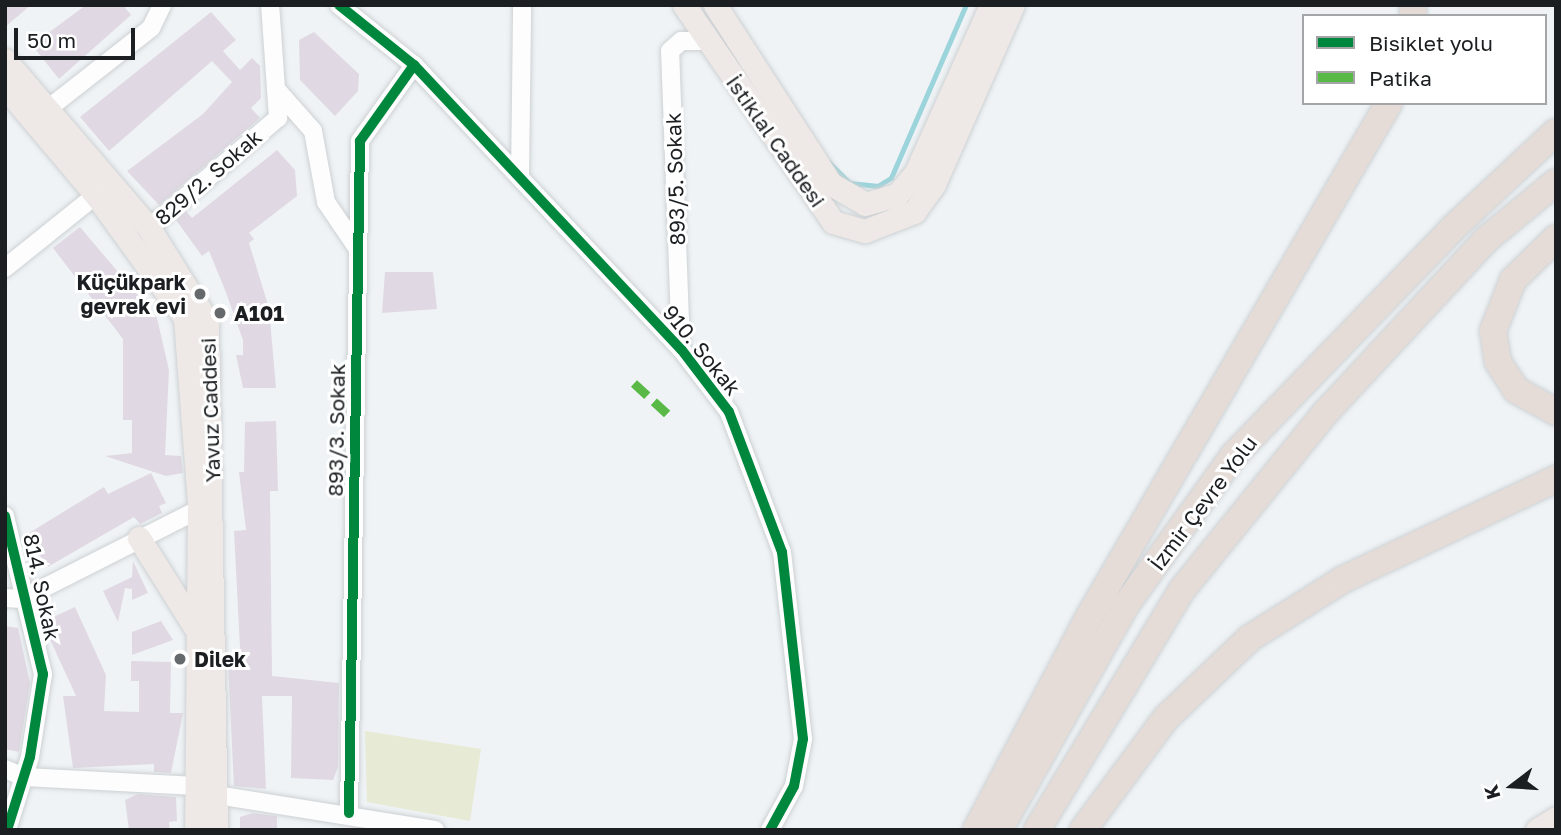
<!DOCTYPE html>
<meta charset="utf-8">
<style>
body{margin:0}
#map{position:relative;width:1561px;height:835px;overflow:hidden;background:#eff3f6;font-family:"Golos Text",sans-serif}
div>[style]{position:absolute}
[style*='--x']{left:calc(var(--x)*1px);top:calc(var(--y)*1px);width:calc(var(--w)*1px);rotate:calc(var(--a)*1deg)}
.green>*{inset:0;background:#e7ead4}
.stream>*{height:4.5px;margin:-2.25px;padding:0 2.25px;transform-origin:2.25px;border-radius:2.25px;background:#9cd4db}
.building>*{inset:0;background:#e0d9e3}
.roads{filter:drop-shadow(0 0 2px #cdd1d3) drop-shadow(0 0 2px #cdd1d3)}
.minor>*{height:18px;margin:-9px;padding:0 9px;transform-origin:9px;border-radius:9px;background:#fdfdfe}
.major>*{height:23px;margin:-11.5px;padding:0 11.5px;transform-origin:11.5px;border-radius:11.5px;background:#eee9e6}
.highway>*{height:26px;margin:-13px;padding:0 13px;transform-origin:13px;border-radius:13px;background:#e5dcd7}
.quiet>*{height:9px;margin-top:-4.5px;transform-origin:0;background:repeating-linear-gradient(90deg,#58b947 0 18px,transparent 0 27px)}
.cycleway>*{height:10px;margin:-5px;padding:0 5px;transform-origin:5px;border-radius:5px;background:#00873e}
.dots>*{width:19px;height:19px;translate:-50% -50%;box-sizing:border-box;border:4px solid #fff;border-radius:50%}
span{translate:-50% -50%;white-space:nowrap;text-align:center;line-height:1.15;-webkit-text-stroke:6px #fff;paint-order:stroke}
.street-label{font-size:21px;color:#1c1f21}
.poi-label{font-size:21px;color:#1c1f21;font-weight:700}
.right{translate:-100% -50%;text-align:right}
.left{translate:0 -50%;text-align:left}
.frame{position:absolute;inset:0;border:7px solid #1c1f21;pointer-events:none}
.legend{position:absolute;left:1302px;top:14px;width:245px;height:91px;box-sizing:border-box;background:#fff;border:2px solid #a4a5a6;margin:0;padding:9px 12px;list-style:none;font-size:21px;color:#1c1f21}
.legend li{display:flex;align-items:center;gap:14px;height:35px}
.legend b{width:35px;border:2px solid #a4a5a6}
.north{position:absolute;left:1477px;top:751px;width:70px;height:70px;-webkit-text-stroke:5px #fff;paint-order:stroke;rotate:253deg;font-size:19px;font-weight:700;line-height:28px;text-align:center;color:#1c1f21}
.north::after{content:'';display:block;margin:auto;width:24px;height:32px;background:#1c1f21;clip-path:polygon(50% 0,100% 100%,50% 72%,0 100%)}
.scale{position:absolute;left:14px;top:28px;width:121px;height:32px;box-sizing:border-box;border:4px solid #1c1f21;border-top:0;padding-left:9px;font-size:21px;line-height:24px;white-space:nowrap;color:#1c1f21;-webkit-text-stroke:5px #fff;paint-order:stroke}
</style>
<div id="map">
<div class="green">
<div style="clip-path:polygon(365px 731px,481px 749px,470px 821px,367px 802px)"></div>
</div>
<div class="stream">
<div style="--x:829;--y:162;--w:30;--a:45"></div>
<div style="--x:850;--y:183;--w:28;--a:6"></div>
<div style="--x:878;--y:186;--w:15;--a:-32"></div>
<div style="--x:891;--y:178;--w:189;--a:-66.6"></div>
</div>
<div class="building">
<div style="clip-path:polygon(5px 5px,31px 5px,5px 27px)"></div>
<div style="clip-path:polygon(86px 5px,123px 5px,131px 15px,59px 79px,32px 45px)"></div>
<div style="clip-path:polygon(211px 12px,236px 40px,223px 51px,240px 70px,252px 58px,260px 66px,261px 98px,251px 108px,260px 118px,159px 205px,127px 171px,203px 114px,232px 82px,212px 61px,109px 151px,80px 117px)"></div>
<div style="clip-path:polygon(314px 32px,359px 74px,358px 91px,335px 116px,300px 80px,299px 40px)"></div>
<div style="clip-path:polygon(277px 150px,295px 170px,297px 196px,249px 233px,254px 239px,249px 243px,269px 308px,276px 388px,243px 388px,236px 355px,243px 355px,243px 340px,225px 290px,209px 251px,202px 256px,176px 220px,186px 211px,192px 218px)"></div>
<div style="clip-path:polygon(80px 227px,157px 318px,169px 370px,165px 455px,181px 456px,183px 473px,166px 476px,105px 456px,132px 453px,132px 420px,123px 420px,123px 339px,53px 248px)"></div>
<div style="clip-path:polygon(385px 272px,433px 272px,437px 309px,382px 313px)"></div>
<div style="clip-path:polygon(276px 421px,278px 491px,270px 491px,272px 676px,339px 683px,338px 767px,333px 780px,291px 778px,292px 696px,262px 696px,266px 789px,234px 786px,228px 664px,237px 664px,240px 648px,234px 531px,246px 530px,239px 472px,244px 472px,245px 422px)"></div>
<div style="clip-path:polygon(151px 473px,166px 503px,159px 506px,162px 513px,140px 524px,134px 517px,46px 568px,29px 533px,104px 487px,108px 494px)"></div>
<div style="clip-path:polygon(133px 561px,148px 593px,132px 600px,132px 589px,125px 588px,118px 622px,103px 591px,132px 577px)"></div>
<div style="clip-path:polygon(75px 607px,106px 675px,104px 711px,139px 712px,139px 681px,131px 681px,131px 661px,171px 662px,170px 713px,183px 713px,171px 773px,154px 772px,154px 764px,73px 768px,63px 696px,76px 696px,42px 622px)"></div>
<div style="clip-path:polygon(161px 621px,173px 640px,132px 655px,132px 632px)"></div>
<div style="clip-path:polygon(5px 626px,18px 628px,30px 683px,19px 752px,5px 749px)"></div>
<div style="clip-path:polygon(138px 794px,176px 797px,177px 821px,169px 822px,170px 830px,129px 830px,125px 800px)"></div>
<div style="clip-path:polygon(253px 813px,277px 816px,277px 830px,240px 830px,240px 817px)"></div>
</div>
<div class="roads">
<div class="minor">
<div style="--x:339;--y:5;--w:96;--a:38.7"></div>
<div style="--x:414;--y:65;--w:390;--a:46.8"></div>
<div style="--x:681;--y:349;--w:79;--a:52.7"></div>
<div style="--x:729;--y:412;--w:150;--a:69.3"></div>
<div style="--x:782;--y:552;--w:188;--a:83.6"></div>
<div style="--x:803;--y:739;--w:48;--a:100.8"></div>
<div style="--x:794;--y:786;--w:50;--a:118.6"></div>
<div style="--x:276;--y:89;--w:56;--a:48.6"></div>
<div style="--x:313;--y:131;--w:72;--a:79.6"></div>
<div style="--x:326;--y:202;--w:57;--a:55.8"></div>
<div style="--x:49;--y:108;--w:130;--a:-38.1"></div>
<div style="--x:151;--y:28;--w:25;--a:-64"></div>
<div style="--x:520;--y:178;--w:173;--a:-89.3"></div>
<div style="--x:149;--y:228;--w:170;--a:-40.5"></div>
<div style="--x:278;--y:118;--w:113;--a:-94"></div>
<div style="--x:5;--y:268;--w:117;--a:-38.7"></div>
<div style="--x:681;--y:349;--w:298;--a:-92.1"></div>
<div style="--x:670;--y:51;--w:15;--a:-42"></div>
<div style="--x:681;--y:41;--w:27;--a:0"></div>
<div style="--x:5;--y:516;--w:163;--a:76.5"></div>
<div style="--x:43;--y:674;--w:84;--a:98.9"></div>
<div style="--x:30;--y:757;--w:77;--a:107.5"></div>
<div style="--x:5;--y:598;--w:17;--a:3"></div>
<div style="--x:22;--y:599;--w:210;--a:-26.9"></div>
<div style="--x:5;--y:769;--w:21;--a:23"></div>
<div style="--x:24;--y:777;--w:173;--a:3"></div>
<div style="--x:217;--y:795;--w:221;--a:9.1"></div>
<div style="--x:349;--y:813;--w:672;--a:-89.06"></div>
<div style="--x:360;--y:141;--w:93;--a:-54.6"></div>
</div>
<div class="major">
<div style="--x:684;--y:5;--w:263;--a:55.5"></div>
<div style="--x:833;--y:222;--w:33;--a:16"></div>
<div style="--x:865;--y:231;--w:53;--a:-21.2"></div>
<div style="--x:914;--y:212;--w:34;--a:-54"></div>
<div style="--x:934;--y:184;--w:196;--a:-66.2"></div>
<div style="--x:715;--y:5;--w:213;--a:57.1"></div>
<div style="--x:831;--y:184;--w:39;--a:30"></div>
<div style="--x:865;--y:204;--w:33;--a:-16"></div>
<div style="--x:897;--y:195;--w:30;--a:-50"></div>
<div style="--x:916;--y:172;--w:183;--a:-65.8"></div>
<div style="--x:5;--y:60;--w:221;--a:49.4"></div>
<div style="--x:149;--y:228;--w:110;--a:58.1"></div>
<div style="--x:207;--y:321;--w:509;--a:88.99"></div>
<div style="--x:5;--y:87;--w:141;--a:49.9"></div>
<div style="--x:96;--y:195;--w:152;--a:54.1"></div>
<div style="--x:185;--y:318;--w:188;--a:85.7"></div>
<div style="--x:199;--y:505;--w:325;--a:90.5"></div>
<div style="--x:139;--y:538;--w:111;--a:57.9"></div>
<div style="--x:1537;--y:830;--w:22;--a:-32"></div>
</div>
<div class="highway">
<div style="--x:1413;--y:16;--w:11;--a:-90"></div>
<div style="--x:1556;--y:238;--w:60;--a:135.7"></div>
<div style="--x:1513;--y:280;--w:55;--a:111.4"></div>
<div style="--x:1493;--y:331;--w:31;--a:81"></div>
<div style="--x:1498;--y:362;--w:33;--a:57"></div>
<div style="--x:1516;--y:390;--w:46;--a:28.8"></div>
<div style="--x:976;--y:830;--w:243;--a:-62.1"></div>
<div style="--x:1090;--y:615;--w:593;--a:-59.72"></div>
<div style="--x:999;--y:830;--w:257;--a:-60.6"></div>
<div style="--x:1125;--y:606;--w:186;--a:-54.2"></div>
<div style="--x:1234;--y:455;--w:314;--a:-46"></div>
<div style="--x:1452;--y:229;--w:142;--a:-43"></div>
<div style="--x:1037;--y:830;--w:279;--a:-58.9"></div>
<div style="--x:1181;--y:591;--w:232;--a:-51"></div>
<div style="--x:1327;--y:411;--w:235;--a:-47.1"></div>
<div style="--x:1487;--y:239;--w:89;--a:-39.6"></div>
<div style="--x:1083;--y:830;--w:139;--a:-53.5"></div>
<div style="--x:1166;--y:718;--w:116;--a:-43.6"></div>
<div style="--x:1250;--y:638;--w:109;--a:-32.2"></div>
<div style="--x:1342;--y:580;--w:237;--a:-25.3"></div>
</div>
</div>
<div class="quiet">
<div style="--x:634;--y:383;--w:50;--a:42.6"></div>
</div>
<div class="cycleway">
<div style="--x:339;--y:5;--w:96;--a:38.7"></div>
<div style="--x:414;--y:65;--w:390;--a:46.8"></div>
<div style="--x:681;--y:349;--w:79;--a:52.7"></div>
<div style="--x:729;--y:412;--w:150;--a:69.3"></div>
<div style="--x:782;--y:552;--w:188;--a:83.6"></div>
<div style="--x:803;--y:739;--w:48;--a:100.8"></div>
<div style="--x:794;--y:786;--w:50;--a:118.6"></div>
<div style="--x:5;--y:516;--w:163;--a:76.5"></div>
<div style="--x:43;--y:674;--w:84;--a:98.9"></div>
<div style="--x:30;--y:757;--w:77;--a:107.5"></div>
<div style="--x:349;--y:813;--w:672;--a:-89.06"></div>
<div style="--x:360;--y:141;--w:93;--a:-54.6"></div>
</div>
<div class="dots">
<div style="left:200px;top:294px;background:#66696c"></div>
<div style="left:220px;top:313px;background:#66696c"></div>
<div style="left:180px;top:659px;background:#66696c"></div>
</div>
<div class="street-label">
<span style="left:776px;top:141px;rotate:55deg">İstiklal Caddesi</span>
<span style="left:208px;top:177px;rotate:-41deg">829/2. Sokak</span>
<span style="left:675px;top:179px;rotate:-92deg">893/5. Sokak</span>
<span style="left:702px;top:350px;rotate:51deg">910. Sokak</span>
<span style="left:210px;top:410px;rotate:-92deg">Yavuz Caddesi</span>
<span style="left:336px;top:430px;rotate:-89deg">893/3. Sokak</span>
<span style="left:1203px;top:503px;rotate:-53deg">İzmir Çevre Yolu</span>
<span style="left:42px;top:587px;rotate:78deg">814. Sokak</span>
</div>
<div class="poi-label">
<span class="right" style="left:186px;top:294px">Küçükpark<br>gevrek evi</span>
<span class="left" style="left:234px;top:313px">A101</span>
<span class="left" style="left:194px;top:659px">Dilek</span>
</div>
<div class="frame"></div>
<ul class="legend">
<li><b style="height:9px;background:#00873e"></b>Bisiklet yolu</li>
<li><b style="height:9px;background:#58b947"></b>Patika</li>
</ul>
<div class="north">K</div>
<div class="scale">50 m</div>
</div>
